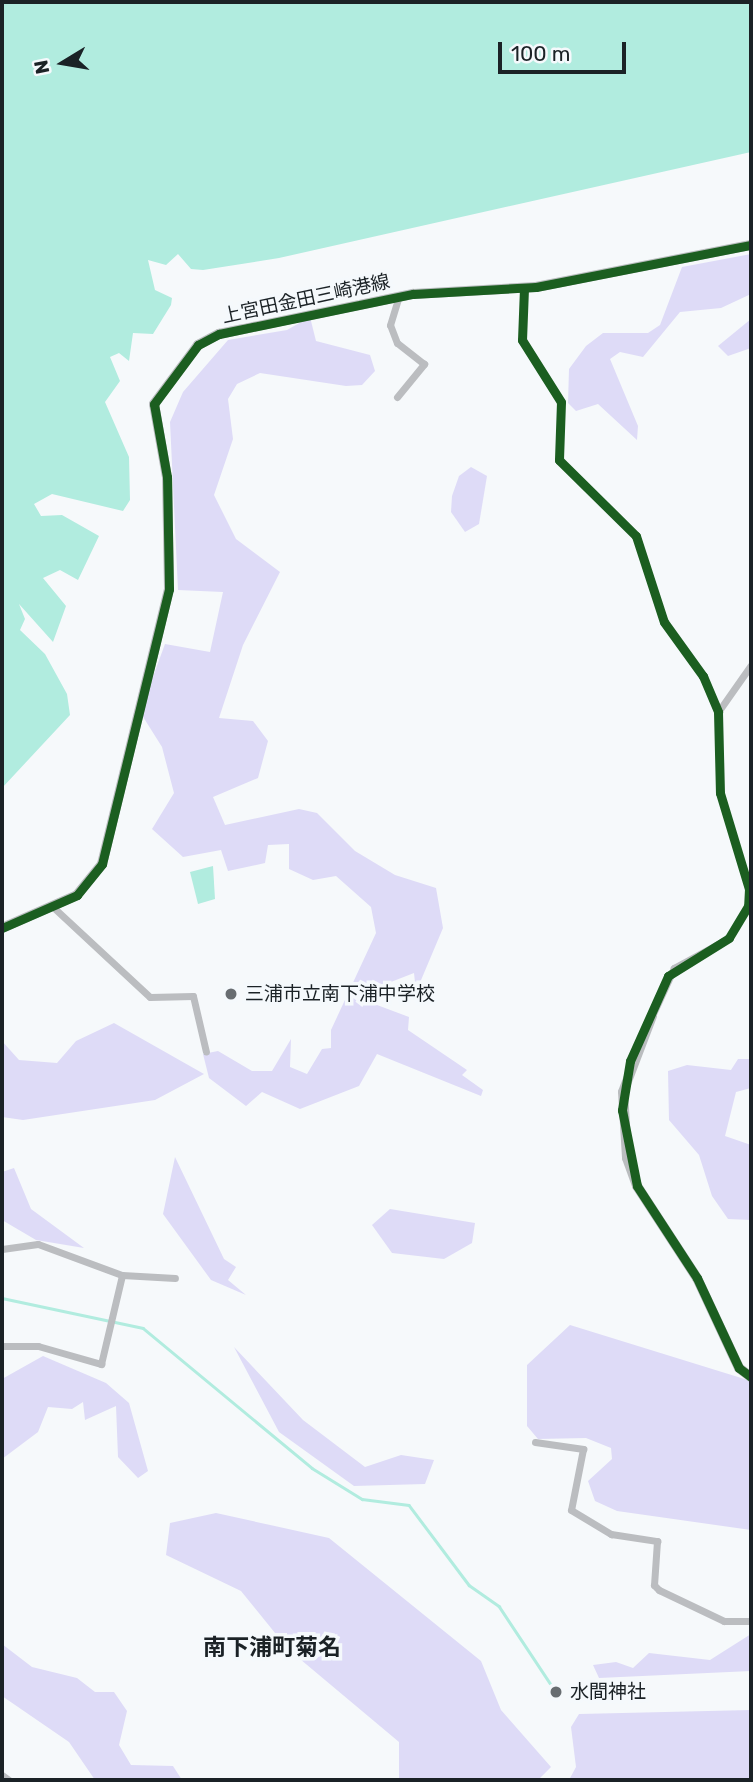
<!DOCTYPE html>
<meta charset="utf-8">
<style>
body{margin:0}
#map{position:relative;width:753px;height:1782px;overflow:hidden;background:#f6f9fb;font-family:Rubik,"Noto Sans JP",sans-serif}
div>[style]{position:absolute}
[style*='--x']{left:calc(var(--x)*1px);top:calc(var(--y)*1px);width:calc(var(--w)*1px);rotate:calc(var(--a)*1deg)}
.green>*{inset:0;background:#dedbf7}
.water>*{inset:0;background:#b1ecdf}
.stream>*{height:2.5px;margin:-1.25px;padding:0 1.25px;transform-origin:1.25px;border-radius:1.25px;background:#b1ecdf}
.street>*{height:7px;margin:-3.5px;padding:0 3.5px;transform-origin:3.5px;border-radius:3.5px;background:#bbbdc0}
.secondary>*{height:10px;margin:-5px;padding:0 5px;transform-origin:5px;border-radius:5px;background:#babdbf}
.cycleway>*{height:9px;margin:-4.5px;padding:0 4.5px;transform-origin:4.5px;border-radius:4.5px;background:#1b5e20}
.dots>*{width:19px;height:19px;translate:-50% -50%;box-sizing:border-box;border:4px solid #f5f9fc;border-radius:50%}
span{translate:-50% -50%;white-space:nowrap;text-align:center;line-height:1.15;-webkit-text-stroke:7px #f5f9fc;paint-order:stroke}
.street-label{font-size:19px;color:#1b2226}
.poi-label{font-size:19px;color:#1b2226}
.left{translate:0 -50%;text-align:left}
.quarter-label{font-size:23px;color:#1b2226;font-weight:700}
.frame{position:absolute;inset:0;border:4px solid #1b2226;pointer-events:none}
.north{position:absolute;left:28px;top:28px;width:70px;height:70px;-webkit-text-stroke:5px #f5f9fc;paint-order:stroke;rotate:259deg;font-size:19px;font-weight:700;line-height:28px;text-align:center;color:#1b2226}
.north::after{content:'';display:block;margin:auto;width:24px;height:32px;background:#1b2226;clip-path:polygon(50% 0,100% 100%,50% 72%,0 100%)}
.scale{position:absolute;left:498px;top:42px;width:128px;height:32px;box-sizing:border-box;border:4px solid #1b2226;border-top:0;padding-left:9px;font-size:21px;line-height:24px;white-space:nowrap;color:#1b2226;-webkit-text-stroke:5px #f5f9fc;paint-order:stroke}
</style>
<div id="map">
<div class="green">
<div style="clip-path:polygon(751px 254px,751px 294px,721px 308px,680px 312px,643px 357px,620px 352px,610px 359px,638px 426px,637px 440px,598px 404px,576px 411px,568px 403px,569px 369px,586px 346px,603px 333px,648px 333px,660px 325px,682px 267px)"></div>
<div style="clip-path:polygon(310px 317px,316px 341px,370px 355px,375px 371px,362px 385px,346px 386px,260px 373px,237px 384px,228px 399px,233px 439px,214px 495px,236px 539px,280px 572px,243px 645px,219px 718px,253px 721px,268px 741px,258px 778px,213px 797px,225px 825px,299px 809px,317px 813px,355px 851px,395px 875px,436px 888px,443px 928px,416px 992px,414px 973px,378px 987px,377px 1005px,409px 1017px,408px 1030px,467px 1070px,462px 1075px,483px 1090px,481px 1096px,377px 1054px,359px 1086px,300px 1109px,262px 1092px,246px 1106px,209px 1078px,203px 1054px,218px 1051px,252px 1071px,272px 1071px,291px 1039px,290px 1067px,307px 1074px,322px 1049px,331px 1048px,331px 1030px,376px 933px,371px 907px,336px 876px,313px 880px,289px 869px,289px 844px,268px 845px,265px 863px,228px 871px,221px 850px,183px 857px,152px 829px,174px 793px,162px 747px,140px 712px,165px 644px,210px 652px,223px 592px,178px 590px,170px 422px,183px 392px,228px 340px,287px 330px)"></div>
<div style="clip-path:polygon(751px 319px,751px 348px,728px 356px,718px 346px)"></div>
<div style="clip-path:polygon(471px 467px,487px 476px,479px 524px,465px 532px,451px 512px,452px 496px,459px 476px)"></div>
<div style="clip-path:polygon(114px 1023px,204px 1074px,155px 1100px,23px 1120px,2px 1117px,2px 1041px,19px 1060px,57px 1063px,76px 1041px)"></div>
<div style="clip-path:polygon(738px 1059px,751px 1059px,751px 1088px,736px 1092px,725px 1136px,751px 1145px,751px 1220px,728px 1219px,712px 1196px,699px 1155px,669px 1120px,668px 1071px,687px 1065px,731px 1070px)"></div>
<div style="clip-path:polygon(175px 1157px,224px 1259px,236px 1267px,228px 1280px,246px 1295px,211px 1280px,163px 1214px)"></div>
<div style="clip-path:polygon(14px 1168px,31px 1209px,84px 1248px,36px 1240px,2px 1220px,2px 1172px)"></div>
<div style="clip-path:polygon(390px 1209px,475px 1223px,472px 1243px,444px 1259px,392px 1253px,372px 1225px)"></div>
<div style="clip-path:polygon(570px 1325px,751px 1381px,751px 1530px,617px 1511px,595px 1501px,588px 1481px,612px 1459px,611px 1448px,586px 1438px,538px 1439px,527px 1426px,527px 1365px)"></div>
<div style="clip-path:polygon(234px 1347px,303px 1420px,365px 1467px,401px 1455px,434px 1460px,425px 1484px,354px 1486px,279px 1432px)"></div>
<div style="clip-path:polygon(43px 1356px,106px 1383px,129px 1403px,148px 1471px,138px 1478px,118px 1457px,116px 1406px,85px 1420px,83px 1402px,72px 1409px,48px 1407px,38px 1432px,2px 1459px,2px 1379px)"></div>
<div style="clip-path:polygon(216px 1513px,329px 1538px,481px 1661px,501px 1710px,551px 1767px,538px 1780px,399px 1780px,399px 1742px,288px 1649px,241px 1591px,166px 1555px,170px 1523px)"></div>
<div style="clip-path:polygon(751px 1634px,751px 1671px,599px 1678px,593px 1665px,616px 1662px,633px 1668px,649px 1653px,710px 1660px)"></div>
<div style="clip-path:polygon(2px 1644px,32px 1667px,77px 1678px,95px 1692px,114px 1692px,127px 1711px,119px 1745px,131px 1765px,173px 1766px,182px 1780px,95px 1780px,69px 1742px,2px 1696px)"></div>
<div style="clip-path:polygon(751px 1710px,751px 1780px,569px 1780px,576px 1767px,571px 1727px,579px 1714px)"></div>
</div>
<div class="water">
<div style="clip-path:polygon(2px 2px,751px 2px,751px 152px,279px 258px,203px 270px,191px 269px,178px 254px,166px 265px,148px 260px,155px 290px,172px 298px,171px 305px,153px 334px,133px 333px,129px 361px,119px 353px,110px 357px,120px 381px,105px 402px,129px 457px,130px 500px,123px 511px,52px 494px,34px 504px,41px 516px,62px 515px,99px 536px,78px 580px,60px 570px,43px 578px,66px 606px,53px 642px,19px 604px,25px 619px,20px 630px,45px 654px,67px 694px,70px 715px,2px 788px)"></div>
<div style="clip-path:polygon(213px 866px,215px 899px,198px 904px,190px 872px)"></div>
</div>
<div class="stream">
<div style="--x:2;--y:1298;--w:144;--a:12"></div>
<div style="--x:143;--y:1328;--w:219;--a:39.6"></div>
<div style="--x:312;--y:1468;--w:59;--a:31.8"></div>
<div style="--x:362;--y:1499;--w:47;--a:7.3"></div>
<div style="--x:409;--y:1505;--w:100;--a:53.1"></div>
<div style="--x:469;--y:1585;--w:37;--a:35"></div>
<div style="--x:499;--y:1606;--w:103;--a:56.5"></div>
</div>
<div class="street">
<div style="--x:524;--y:288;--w:52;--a:92.2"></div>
<div style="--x:522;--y:340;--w:73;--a:57.8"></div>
<div style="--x:561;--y:402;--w:58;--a:92"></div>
<div style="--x:559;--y:460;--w:108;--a:44.6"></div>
<div style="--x:636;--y:536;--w:90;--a:72"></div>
<div style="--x:664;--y:622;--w:67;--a:54.2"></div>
<div style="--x:703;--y:676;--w:39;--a:67"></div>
<div style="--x:718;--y:712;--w:81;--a:88.6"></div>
<div style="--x:720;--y:793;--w:100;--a:73.2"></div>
<div style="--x:749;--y:889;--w:17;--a:93"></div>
<div style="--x:748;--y:906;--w:37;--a:121"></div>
<div style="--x:729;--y:938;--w:63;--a:151.4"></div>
<div style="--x:674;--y:968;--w:53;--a:114.6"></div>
<div style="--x:397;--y:397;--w:43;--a:-50.7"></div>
<div style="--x:424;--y:364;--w:34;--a:-142"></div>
<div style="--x:397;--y:343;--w:19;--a:-111"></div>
<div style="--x:390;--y:325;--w:28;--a:-73"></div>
<div style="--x:718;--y:712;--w:57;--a:-54.9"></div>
<div style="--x:53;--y:907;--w:132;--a:42.9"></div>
<div style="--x:150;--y:997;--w:43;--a:-1.3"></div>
<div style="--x:193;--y:996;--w:57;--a:76.9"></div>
<div style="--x:2;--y:1249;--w:36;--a:-8"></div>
<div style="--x:38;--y:1244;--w:90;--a:20.3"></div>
<div style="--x:122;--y:1275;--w:53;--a:3.2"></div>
<div style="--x:2;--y:1346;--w:36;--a:0"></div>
<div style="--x:38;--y:1346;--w:66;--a:15.9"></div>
<div style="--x:101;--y:1364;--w:91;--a:-76.7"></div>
<div style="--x:535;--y:1442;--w:49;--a:8.3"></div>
<div style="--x:583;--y:1449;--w:62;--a:101.1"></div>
<div style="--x:571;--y:1510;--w:47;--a:31"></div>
<div style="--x:611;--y:1534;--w:47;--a:8.7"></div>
<div style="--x:657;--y:1541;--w:44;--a:93.9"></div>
<div style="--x:654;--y:1585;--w:7;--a:45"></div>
<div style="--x:659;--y:1590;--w:72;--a:25.5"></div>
<div style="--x:724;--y:1621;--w:27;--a:0"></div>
<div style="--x:2;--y:1775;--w:9;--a:36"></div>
</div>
<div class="secondary">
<div style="--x:2;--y:928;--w:82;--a:-23.7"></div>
<div style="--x:77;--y:895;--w:40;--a:-51"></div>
<div style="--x:102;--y:864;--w:283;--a:-76.3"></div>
<div style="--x:169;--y:589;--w:112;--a:-91"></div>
<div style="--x:167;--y:477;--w:74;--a:-100.1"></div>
<div style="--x:154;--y:404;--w:74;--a:-53.3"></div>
<div style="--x:198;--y:345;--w:24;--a:-28"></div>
<div style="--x:219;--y:334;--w:198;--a:-11.7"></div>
<div style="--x:413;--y:294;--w:123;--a:-3.3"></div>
<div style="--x:536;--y:287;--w:219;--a:-11.1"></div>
<div style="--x:652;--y:1016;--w:81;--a:110.9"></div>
<div style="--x:623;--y:1092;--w:66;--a:86.5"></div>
<div style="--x:627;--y:1158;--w:30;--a:70"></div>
<div style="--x:637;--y:1186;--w:110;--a:56.9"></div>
<div style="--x:697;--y:1278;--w:99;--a:65"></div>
<div style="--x:739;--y:1368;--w:15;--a:37"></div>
</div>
<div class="cycleway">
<div style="--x:524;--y:288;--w:52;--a:92.2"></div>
<div style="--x:522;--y:340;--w:73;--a:57.8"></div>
<div style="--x:561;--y:402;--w:58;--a:92"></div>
<div style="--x:559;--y:460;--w:108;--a:44.6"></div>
<div style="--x:636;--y:536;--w:90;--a:72"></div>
<div style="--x:664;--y:622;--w:67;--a:54.2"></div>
<div style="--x:703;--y:676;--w:39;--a:67"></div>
<div style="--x:718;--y:712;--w:81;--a:88.6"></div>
<div style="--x:720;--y:793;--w:100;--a:73.2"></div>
<div style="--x:749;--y:889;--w:17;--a:93"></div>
<div style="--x:748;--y:906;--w:37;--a:121"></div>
<div style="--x:729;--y:938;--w:72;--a:148.1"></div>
<div style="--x:668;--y:976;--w:93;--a:114.1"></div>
<div style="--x:630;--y:1061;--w:50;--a:99.3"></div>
<div style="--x:622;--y:1110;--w:77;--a:78.8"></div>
<div style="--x:637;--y:1186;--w:110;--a:56.9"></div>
<div style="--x:697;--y:1278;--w:99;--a:65"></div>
<div style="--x:739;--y:1368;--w:15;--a:37"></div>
<div style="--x:2;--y:928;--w:82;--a:-23.7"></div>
<div style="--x:77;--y:895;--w:40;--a:-51"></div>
<div style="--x:102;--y:864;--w:283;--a:-76.3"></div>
<div style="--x:169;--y:589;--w:112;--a:-91"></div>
<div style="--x:167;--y:477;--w:74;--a:-100.1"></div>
<div style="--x:154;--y:404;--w:74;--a:-53.3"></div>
<div style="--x:198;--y:345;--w:24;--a:-28"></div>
<div style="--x:219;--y:334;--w:198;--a:-11.7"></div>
<div style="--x:413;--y:294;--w:123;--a:-3.3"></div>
<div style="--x:536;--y:287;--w:219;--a:-11.1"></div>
</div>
<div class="dots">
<div style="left:231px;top:994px;background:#686d71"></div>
<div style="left:556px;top:1692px;background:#686d71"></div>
</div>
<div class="street-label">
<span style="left:306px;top:299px;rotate:-12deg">上宮田金田三崎港線</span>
</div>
<div class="poi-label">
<span class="left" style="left:245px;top:994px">三浦市立南下浦中学校</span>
<span class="left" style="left:570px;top:1692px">水間神社</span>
</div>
<div class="quarter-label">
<span style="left:272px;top:1647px">南下浦町菊名</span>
</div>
<div class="frame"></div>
<div class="north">N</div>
<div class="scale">100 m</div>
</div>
